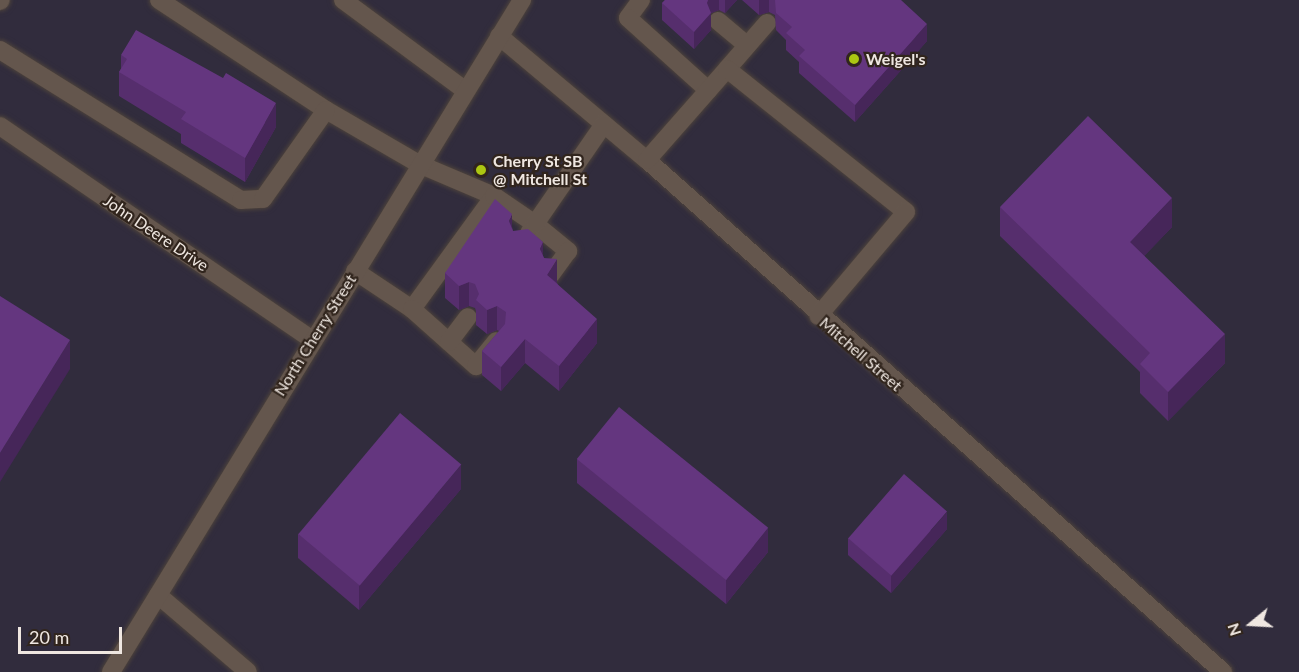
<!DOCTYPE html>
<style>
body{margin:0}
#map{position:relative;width:1299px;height:672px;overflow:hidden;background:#31251d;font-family:Lato,sans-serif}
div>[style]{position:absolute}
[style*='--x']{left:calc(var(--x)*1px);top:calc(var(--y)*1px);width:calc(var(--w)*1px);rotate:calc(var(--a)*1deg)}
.industrial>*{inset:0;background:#312c3d;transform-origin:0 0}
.roads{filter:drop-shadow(0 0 2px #4c423b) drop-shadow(0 0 2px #4c423b)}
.minor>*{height:18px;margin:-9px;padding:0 9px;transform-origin:9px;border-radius:9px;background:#64564d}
.wall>*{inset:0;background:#562e6d}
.shaded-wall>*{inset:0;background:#462659}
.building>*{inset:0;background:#64367f;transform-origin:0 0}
.dots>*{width:16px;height:16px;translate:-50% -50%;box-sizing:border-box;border:3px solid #31251d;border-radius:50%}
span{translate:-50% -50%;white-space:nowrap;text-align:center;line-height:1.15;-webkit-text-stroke:4.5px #31251d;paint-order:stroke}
.poi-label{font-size:16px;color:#efe7e1;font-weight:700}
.left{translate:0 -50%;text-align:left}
.street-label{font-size:16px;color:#efe7e1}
.north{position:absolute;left:1221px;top:594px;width:60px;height:60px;-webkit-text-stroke:4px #31251d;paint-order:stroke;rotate:252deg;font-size:16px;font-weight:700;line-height:24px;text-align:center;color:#efe7e1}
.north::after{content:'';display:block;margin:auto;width:21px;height:27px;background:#efe7e1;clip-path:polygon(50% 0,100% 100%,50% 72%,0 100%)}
.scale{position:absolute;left:18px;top:627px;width:104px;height:27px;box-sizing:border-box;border:3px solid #efe7e1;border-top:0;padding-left:8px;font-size:18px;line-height:21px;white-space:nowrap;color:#efe7e1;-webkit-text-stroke:4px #31251d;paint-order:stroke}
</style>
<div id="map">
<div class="industrial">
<div style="left:0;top:0;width:1299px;height:672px"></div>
</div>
<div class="roads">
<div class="minor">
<div style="--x:159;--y:0;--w:200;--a:33.4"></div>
<div style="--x:326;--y:110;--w:110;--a:30.1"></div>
<div style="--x:421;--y:165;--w:79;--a:23"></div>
<div style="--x:343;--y:0;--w:153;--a:36.5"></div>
<div style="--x:641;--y:0;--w:22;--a:126"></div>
<div style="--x:628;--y:18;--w:108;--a:42"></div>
<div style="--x:0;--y:1;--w:1;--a:-45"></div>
<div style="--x:718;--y:21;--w:38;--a:40"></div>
<div style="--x:499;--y:36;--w:193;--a:40"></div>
<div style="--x:647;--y:160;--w:771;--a:41.63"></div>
<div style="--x:0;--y:50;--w:284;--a:31.9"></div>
<div style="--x:241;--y:200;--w:22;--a:-3"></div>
<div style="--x:263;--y:199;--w:109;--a:-54.7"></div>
<div style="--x:727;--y:69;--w:61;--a:-49"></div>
<div style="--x:0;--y:126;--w:378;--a:34.4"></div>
<div style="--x:647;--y:160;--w:121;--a:-48.7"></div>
<div style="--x:727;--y:69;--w:229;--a:38.6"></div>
<div style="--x:906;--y:212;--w:136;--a:130.2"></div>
<div style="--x:529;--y:233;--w:11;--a:-56"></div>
<div style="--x:535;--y:224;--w:43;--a:39.3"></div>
<div style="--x:568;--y:251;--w:29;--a:126"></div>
<div style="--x:355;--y:271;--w:69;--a:33.7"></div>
<div style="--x:412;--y:309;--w:140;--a:-54"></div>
<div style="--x:494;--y:196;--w:50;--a:34.3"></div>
<div style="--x:535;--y:224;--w:121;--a:-55.4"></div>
<div style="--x:412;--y:309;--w:86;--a:41.7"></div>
<div style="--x:476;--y:366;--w:32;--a:-51"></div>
<div style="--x:449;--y:342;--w:31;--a:-53"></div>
<div style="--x:158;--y:595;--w:118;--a:40.5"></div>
<div style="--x:111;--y:672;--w:788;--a:-58.55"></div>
</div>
</div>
<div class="wall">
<div style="clip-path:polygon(665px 0,737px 0,725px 13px,719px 10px,711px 13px,711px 30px,694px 49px,662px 20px,662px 3px)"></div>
<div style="clip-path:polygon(742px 0,815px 0,927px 41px,855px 122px,799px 73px,799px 62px,786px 50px,786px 40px,776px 30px,775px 15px,769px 12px,759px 15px)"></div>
<div style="clip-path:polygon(121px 55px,276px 127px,245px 182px,181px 143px,181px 134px,119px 96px,119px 72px,121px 69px)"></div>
<div style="clip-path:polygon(1000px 207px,1172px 227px,1144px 256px,1225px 363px,1168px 421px,1140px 393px,1140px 372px,1000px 236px)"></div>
<div style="clip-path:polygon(512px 227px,513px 231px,543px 256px,557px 283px,597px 343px,559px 391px,525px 363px,501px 391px,482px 375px,482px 351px,499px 331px,497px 330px,487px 334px,476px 325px,476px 311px,475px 308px,469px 306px,459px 310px,445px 298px,445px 273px)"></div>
<div style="clip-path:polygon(577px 459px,768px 552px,726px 604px,577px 483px)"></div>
<div style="clip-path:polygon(461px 489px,359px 610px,298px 558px,298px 534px)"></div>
<div style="clip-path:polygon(947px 529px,891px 593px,848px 555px,848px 538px)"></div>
</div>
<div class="shaded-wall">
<div style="clip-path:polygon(708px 0,719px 0,719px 10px,711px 13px,711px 30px,694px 49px,694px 32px)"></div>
<div style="clip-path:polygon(725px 0,737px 0,725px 13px)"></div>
<div style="clip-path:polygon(759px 0,769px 0,769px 12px,759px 15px)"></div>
<div style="clip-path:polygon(927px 24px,927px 41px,855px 122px,855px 105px)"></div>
<div style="clip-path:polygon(276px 103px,276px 127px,245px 182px,245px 158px)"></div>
<div style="clip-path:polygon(1172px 198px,1172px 227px,1130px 271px,1130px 242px)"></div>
<div style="clip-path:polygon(512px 214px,512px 238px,509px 221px)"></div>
<div style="clip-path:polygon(543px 242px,543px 266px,540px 249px)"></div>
<div style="clip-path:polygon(557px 259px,557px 283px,547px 275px)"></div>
<div style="clip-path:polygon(469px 282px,469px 306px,459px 310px,459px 286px)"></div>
<div style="clip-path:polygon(497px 306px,497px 330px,487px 334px,487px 310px)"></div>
<div style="clip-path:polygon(597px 319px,597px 343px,559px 391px,559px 366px)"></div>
<div style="clip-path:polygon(1225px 334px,1225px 363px,1168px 421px,1168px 392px)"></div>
<div style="clip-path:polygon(525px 339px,525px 363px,501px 391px,501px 367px)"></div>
<div style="clip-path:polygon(70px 340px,70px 369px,0 482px,0 453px)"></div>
<div style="clip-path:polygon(461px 465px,461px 489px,359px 610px,359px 586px)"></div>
<div style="clip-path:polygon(947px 512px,947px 529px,891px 593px,891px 576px)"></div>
<div style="clip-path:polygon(768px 528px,768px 552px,726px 604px,726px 580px)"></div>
</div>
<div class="building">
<div style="clip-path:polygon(665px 0,708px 0,707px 3px,711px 13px,694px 32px,662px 3px)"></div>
<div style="clip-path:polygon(775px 0,901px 0,927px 24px,855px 105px,799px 56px,805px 50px,786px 33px,792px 27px,776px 13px)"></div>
<div style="clip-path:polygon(136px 30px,223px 78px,226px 73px,276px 103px,245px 158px,181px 119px,186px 112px,119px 72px,127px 59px,121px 55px)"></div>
<div style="clip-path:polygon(1088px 116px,1172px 198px,1130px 242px,1225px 334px,1168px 392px,1140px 364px,1150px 353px,1000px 207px)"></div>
<div style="clip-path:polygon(495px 199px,512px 214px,509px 221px,513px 231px,528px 229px,543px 242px,540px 249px,544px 258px,557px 259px,547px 275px,597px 319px,559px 366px,525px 339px,501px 367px,482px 351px,505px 324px,506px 312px,497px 306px,487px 310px,476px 300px,479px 294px,475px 284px,469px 282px,459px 286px,445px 273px)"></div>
<div style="clip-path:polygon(0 296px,70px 340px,0 453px)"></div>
<div style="left:619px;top:407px;width:192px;height:67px;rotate:39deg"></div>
<div style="left:400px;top:413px;width:80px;height:158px;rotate:40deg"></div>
<div style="left:904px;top:474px;width:57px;height:85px;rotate:41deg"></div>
</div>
<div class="dots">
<div style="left:854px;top:59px;background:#acc612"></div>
<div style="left:481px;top:170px;background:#acc612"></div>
</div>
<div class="poi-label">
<span class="left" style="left:866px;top:59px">Weigel's</span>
<span class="left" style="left:493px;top:170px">Cherry St SB<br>@ Mitchell St</span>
</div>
<div class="street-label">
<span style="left:156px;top:233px;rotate:34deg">John Deere Drive</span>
<span style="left:315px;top:335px;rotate:-58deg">North Cherry Street</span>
<span style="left:861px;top:354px;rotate:41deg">Mitchell Street</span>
</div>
<div class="north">N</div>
<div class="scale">20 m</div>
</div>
